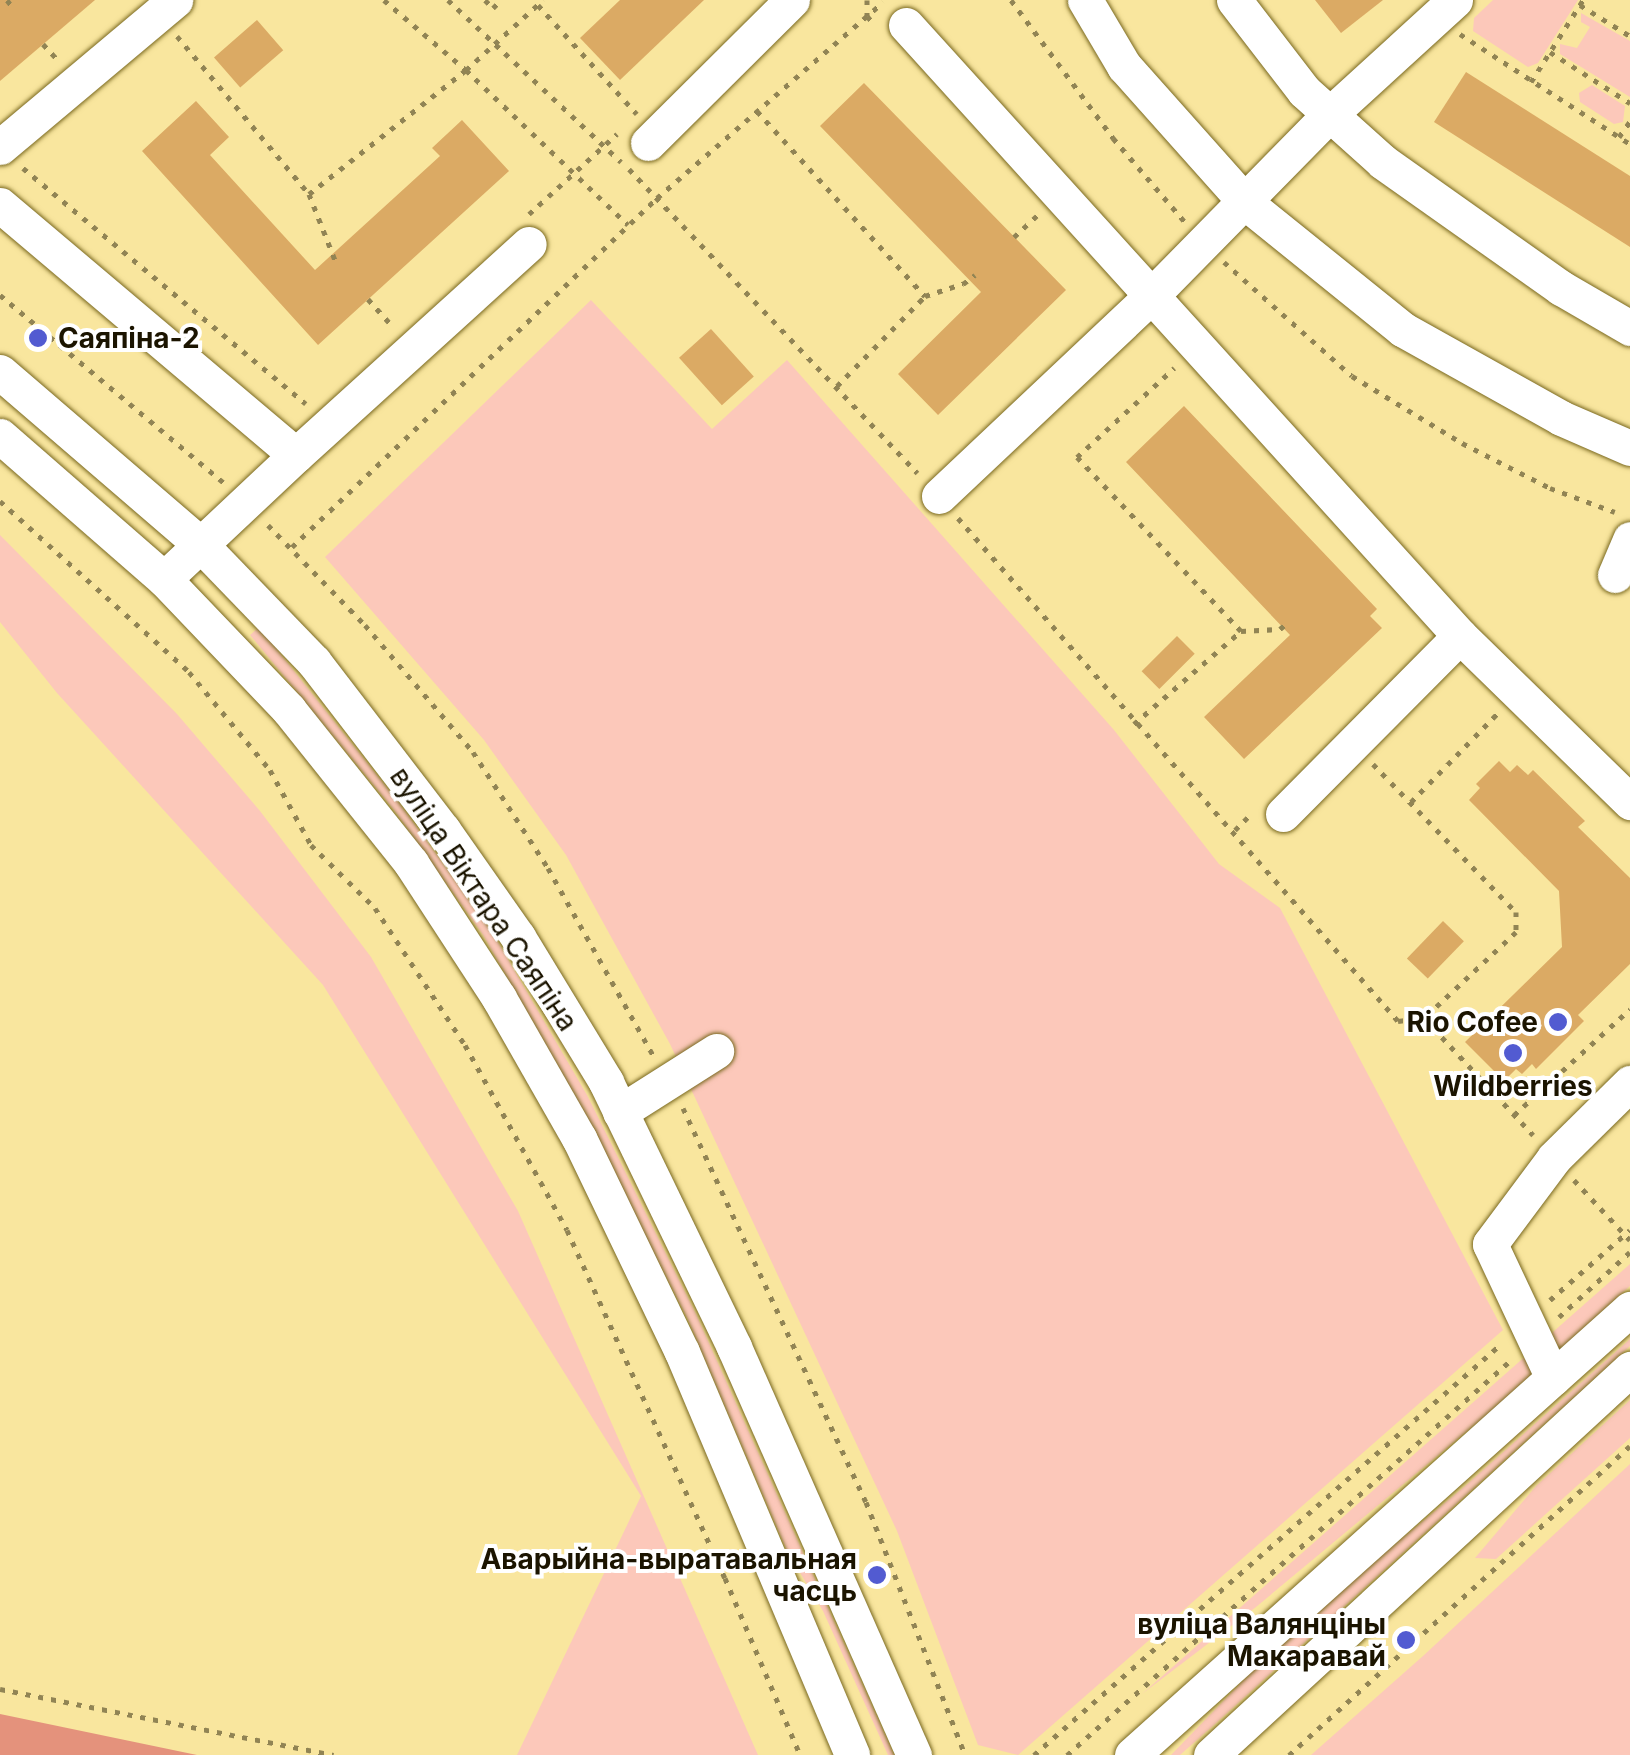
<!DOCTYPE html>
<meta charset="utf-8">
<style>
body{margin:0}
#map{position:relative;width:1630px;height:1755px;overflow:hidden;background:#f9e69e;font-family:Inter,sans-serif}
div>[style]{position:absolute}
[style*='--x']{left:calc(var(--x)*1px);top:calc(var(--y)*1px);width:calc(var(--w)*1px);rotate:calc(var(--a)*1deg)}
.green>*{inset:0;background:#fcc8ba}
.forest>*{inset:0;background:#e4927c}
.building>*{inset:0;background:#dbaa64;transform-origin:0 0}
.path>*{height:5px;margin-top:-2.5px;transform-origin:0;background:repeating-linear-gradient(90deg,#918454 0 5px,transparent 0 13px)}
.roads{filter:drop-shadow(0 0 2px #79681f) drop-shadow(0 0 2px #79681f)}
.minor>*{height:35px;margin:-17.5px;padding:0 17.5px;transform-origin:17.5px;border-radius:17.5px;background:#fff}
.dots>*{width:28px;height:28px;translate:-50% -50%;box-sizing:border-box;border:5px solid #fff;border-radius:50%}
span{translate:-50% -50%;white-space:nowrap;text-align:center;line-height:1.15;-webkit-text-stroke:8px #fff;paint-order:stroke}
.poi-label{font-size:28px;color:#1b1400;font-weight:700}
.left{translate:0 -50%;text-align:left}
.right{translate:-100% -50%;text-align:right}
.street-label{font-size:28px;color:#1b1400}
</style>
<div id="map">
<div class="green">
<div style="clip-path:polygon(1493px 0,1578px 0,1538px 63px,1528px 67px,1473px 31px,1474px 18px)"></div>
<div style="clip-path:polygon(1581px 13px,1630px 41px,1630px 97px,1560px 54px,1560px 44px,1577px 48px,1590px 27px,1581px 22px)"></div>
<div style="clip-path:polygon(1592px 85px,1625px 106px,1623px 122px,1614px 124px,1580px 102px,1579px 93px)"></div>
<div style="clip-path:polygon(591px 300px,712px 429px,787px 360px,1114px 730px,1219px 864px,1280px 908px,1503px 1330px,1018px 1755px,978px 1745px,897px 1531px,670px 1044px,566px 855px,484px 740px,325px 557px)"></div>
<div style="clip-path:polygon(0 535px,177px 714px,260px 811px,371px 957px,518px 1211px,758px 1755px,517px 1755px,641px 1496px,323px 985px,57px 693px,0 622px)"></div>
<div style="clip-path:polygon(259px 627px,400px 804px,491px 930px,587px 1095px,696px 1314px,894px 1755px,888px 1755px,823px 1611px,787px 1551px,688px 1320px,577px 1100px,483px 935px,394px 810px,250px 635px)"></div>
<div style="clip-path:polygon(1630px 1264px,1630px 1286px,1490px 1412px,1256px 1607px,1142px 1694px)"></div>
<div style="clip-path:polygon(1630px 1339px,1630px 1346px,1214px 1725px,1180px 1755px,1171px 1755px,1291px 1631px,1465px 1486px)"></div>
<div style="clip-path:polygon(1630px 1400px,1630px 1438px,1496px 1559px,1475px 1558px,1536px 1486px)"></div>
<div style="clip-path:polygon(1630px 1464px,1630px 1755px,1311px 1755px,1423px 1656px)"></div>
</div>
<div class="forest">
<div style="clip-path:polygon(0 1714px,197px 1755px,0 1755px)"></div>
</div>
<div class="building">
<div style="clip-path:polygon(0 0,95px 0,0 81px)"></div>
<div style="clip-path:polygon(620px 0,704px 0,620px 80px,580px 38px)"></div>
<div style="clip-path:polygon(1315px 0,1383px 0,1341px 33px)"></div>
<div style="left:257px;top:20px;width:40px;height:57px;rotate:49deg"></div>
<div style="clip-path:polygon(1466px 72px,1630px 176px,1630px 247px,1434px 122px)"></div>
<div style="clip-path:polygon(864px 83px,1066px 290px,938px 415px,898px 374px,981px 292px,820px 126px)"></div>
<div style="clip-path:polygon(196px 101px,229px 137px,210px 155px,315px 270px,440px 156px,432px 148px,462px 120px,509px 171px,318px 345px,142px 151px)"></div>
<div style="left:711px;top:329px;width:64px;height:43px;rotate:48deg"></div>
<div style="clip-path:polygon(1184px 406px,1377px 609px,1370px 616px,1382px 628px,1244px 759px,1204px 717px,1290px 635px,1126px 462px)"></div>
<div style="left:1177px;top:636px;width:25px;height:50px;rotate:45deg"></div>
<div style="clip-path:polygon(1499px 761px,1510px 772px,1517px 765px,1528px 775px,1533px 770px,1585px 821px,1578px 827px,1630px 878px,1630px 964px,1578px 1015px,1584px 1021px,1536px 1069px,1532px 1064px,1522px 1074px,1516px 1069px,1504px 1081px,1465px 1042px,1562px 947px,1559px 891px,1469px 800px,1480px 788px,1476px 784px)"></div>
<div style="left:1443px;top:921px;width:29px;height:52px;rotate:44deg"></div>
</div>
<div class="path">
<div style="--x:7;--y:0;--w:11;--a:52"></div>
<div style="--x:384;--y:0;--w:108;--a:40.5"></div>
<div style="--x:466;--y:70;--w:224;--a:43.7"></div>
<div style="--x:448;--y:0;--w:237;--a:43.1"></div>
<div style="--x:485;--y:0;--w:11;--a:45"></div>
<div style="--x:493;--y:8;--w:11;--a:-45"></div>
<div style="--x:867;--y:0;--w:16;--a:90"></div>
<div style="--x:867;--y:16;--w:12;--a:48"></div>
<div style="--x:1011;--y:0;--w:172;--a:53.5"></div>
<div style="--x:1113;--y:138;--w:111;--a:49.4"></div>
<div style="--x:538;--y:5;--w:147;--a:47.8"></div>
<div style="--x:1580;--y:5;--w:59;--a:31.8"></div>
<div style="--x:1460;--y:34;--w:202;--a:32.9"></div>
<div style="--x:177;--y:36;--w:206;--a:50.1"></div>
<div style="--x:309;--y:194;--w:76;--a:68.5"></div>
<div style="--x:43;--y:44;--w:22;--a:47"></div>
<div style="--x:1550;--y:52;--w:95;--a:32.5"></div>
<div style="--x:1531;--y:82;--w:97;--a:-57.6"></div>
<div style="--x:757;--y:111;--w:250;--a:47.8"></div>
<div style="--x:1619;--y:137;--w:19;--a:-55"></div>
<div style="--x:23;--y:168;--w:368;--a:39.8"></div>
<div style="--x:629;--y:169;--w:419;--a:46.5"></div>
<div style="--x:309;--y:194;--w:200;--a:-38.3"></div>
<div style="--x:466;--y:70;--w:104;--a:-42.3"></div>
<div style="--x:529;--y:214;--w:119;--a:-42.3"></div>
<div style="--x:1014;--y:237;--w:33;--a:-43"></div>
<div style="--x:1224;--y:262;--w:171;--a:41.7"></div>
<div style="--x:1352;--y:376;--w:129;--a:31.3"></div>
<div style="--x:1462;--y:443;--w:99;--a:27.1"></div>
<div style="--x:1550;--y:488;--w:69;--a:20.3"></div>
<div style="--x:0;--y:295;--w:292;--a:40"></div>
<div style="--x:368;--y:299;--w:38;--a:48"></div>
<div style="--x:837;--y:386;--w:126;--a:-45.6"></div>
<div style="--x:925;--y:296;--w:40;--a:-18"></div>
<div style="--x:963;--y:284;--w:15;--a:-37"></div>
<div style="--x:0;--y:501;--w:255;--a:42.1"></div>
<div style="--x:189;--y:672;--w:127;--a:50.4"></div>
<div style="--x:270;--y:770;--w:85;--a:61.3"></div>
<div style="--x:311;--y:845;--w:90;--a:44.5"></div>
<div style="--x:375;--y:908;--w:164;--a:56.7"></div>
<div style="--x:465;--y:1045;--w:211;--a:61.1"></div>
<div style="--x:567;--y:1230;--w:382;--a:65.6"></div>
<div style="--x:725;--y:1578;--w:192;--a:67"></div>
<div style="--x:958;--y:518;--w:668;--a:48.82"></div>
<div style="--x:1398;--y:1021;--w:26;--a:-7"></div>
<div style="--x:1424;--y:1018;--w:160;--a:47"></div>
<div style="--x:268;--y:525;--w:139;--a:45.9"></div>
<div style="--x:365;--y:625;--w:167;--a:49.6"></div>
<div style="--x:473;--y:752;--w:138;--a:57.1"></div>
<div style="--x:548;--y:868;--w:214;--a:60.7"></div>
<div style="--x:292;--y:547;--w:505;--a:-43.72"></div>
<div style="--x:657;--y:198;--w:299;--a:-40.9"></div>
<div style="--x:1241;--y:631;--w:39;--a:-3"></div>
<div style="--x:1280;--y:629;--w:11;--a:-41"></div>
<div style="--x:1134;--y:724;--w:142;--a:-41"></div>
<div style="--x:1241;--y:631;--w:239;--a:-133.3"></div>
<div style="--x:1077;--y:457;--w:132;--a:-42.5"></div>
<div style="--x:1373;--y:764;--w:206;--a:46"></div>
<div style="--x:1516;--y:912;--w:20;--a:90"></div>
<div style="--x:1516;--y:932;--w:126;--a:136.9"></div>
<div style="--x:1411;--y:802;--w:124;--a:-45.7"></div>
<div style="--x:1235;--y:830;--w:23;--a:-45"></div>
<div style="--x:683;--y:1108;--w:434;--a:65.1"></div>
<div style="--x:866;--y:1502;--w:272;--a:68.6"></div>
<div style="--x:1514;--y:1115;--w:157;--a:-42.4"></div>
<div style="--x:1574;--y:1180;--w:82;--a:47"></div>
<div style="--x:1550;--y:1300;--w:106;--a:-41.2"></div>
<div style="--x:1559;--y:1317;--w:96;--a:-42.5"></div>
<div style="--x:0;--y:1689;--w:340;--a:11.2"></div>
<div style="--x:1034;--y:1755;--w:622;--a:-41.35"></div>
<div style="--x:1067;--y:1755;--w:593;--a:-41.65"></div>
<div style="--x:1289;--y:1755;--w:460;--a:-42.2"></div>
</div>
<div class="roads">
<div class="minor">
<div style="--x:1085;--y:0;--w:77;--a:59.4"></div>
<div style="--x:1124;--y:66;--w:183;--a:48.3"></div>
<div style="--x:1246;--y:203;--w:201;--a:38.9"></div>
<div style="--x:1402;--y:329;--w:182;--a:29.2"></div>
<div style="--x:1561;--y:418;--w:75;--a:23.5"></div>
<div style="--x:1234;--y:0;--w:115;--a:52.4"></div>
<div style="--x:1304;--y:91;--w:106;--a:41.9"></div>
<div style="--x:1383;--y:162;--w:218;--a:35.3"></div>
<div style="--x:1561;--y:288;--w:80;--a:30.1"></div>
<div style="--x:906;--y:25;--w:825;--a:47.8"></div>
<div style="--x:1460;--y:636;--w:238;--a:44.3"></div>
<div style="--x:648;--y:143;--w:203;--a:-44.8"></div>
<div style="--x:0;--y:147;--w:229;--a:-40"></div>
<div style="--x:0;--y:205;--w:387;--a:40.2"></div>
<div style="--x:296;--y:455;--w:314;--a:-42.2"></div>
<div style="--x:0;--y:372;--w:267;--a:40.7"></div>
<div style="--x:202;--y:546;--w:161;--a:46"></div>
<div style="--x:314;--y:662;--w:212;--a:52.5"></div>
<div style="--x:443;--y:830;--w:131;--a:55"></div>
<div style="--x:518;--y:937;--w:170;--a:58.7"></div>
<div style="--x:606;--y:1082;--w:294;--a:64.2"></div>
<div style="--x:734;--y:1347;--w:446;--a:66.2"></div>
<div style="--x:0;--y:436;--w:218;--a:41.1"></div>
<div style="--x:164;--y:579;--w:181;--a:46.3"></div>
<div style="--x:289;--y:710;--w:196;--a:51.4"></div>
<div style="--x:411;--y:863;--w:161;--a:56.9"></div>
<div style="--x:499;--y:998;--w:161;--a:60.3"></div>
<div style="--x:579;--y:1138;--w:237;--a:64.3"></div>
<div style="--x:682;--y:1352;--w:437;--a:67.1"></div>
<div style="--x:939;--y:496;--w:290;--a:-43.3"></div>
<div style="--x:1150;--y:297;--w:254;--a:-45.5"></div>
<div style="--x:1328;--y:116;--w:172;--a:-42.4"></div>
<div style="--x:1615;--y:575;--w:39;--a:-67"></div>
<div style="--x:164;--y:579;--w:181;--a:-43.2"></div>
<div style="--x:1283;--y:814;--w:251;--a:-45.2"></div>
<div style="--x:620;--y:1112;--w:114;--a:-32.4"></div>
<div style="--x:1553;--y:1378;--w:148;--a:-115.2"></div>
<div style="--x:1490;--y:1244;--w:107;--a:-53.3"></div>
<div style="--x:1554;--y:1158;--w:107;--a:-44.6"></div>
<div style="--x:1132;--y:1755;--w:669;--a:-41.85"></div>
<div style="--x:1211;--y:1755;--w:570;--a:-42.65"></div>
</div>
</div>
<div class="dots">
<div style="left:38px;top:338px;background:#525bd1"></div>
<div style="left:1558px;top:1022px;background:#525bd1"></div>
<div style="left:1513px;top:1053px;background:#525bd1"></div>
<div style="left:877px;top:1575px;background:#525bd1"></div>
<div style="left:1406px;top:1640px;background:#525bd1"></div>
</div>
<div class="poi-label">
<span class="left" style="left:58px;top:338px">Саяпіна-2</span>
<span class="right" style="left:1538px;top:1022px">Rio Cofee</span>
<span style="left:1513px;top:1086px">Wildberries</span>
<span class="right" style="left:857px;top:1575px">Аварыйна-выратавальная<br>часць</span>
<span class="right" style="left:1386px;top:1640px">вуліца Валянціны<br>Макаравай</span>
</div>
<div class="street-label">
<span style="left:484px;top:899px;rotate:56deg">вуліца Віктара Саяпіна</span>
</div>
</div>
